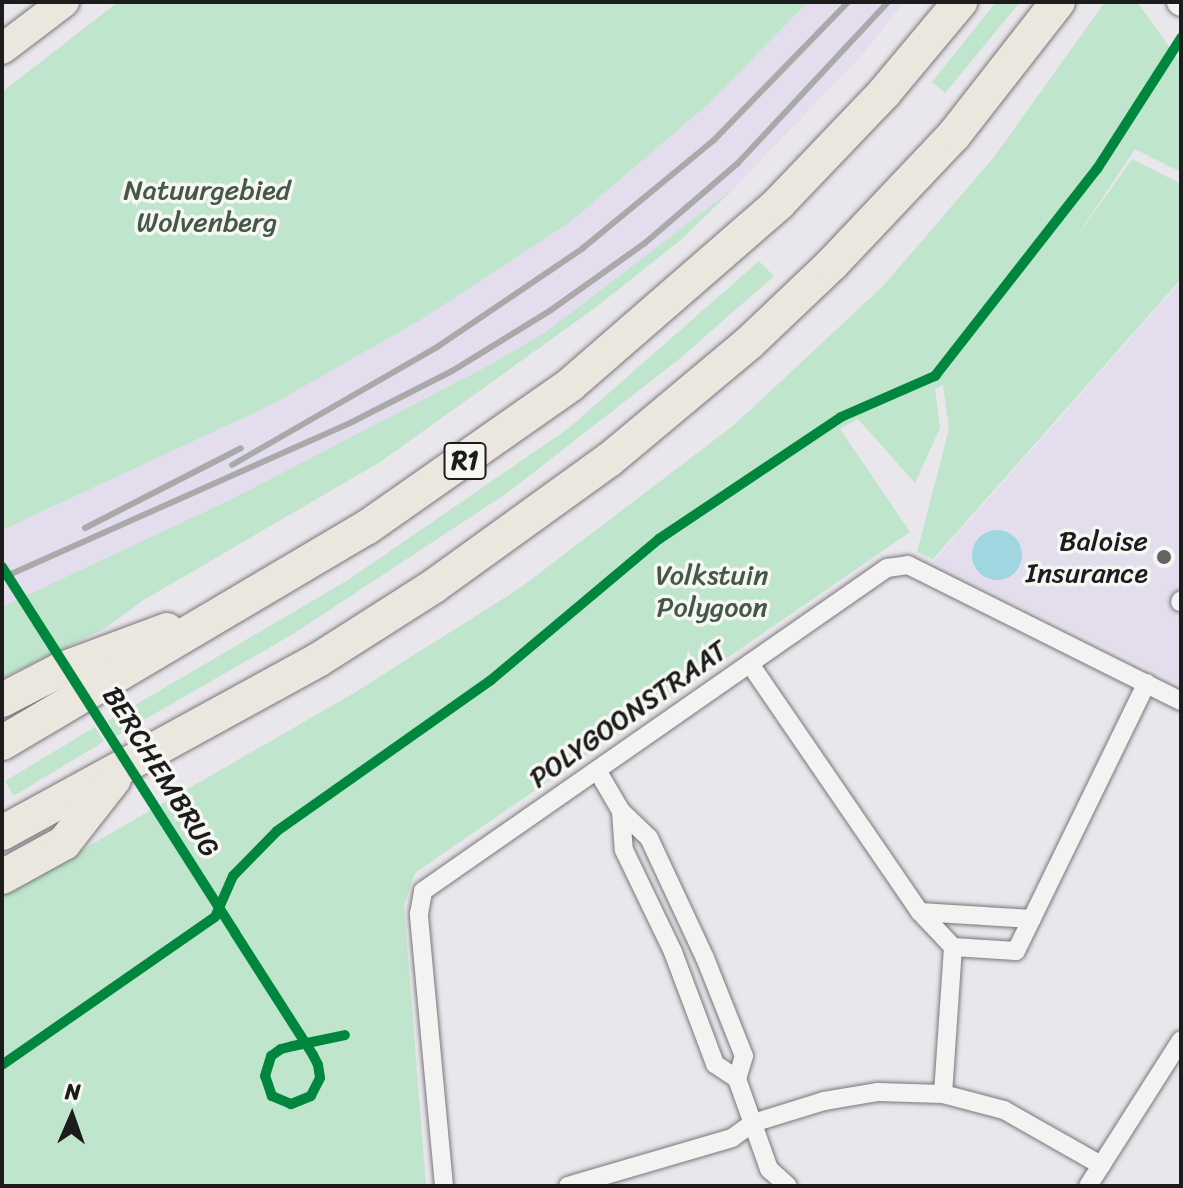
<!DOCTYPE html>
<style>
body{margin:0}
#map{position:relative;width:1183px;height:1188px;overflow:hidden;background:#e9e6ec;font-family:Sriracha,sans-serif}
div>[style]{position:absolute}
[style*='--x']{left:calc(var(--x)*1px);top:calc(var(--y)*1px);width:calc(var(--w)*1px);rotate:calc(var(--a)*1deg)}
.built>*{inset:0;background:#e3dded}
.green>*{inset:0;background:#bfe5cc;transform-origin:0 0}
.water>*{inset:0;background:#9fd6e0}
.round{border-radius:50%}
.roads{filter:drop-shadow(0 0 2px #78777a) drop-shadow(0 0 2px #78777a)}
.street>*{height:18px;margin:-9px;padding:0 9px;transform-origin:9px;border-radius:9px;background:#f3f3f2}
.secondary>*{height:26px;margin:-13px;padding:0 13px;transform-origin:13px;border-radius:13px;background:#f3f3f2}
.primary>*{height:30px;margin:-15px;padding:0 15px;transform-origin:15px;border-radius:15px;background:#ebe6de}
.highway>*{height:34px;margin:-17px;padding:0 17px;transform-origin:17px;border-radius:17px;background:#ebe6de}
.rail>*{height:6px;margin:-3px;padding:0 3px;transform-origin:3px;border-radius:3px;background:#a9a9a9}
.cycleway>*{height:10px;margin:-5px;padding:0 5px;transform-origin:5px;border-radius:5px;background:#00873e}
.dots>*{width:22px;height:22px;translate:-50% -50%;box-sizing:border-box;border:4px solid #f6f6f2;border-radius:50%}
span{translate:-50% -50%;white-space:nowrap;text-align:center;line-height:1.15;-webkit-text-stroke:7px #f6f6f2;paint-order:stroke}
.shield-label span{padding:2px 6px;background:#f6f6f2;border:2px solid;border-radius:6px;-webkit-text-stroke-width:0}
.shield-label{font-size:26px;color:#1c1c1c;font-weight:700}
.park-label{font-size:28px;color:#435849}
.poi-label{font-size:28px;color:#1c1c1c}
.right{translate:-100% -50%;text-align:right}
.street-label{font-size:28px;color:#1c1c1c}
.frame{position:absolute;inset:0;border:4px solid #1c1c1c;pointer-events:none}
.north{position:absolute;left:32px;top:1076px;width:80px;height:80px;-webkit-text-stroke:6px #f6f6f2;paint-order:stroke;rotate:2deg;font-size:22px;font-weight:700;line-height:32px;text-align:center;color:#1c1c1c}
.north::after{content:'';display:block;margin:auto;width:28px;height:36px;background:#1c1c1c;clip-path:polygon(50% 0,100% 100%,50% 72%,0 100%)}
</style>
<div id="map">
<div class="built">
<div style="clip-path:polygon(808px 2px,904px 2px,861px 56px,733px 189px,605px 289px,546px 332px,482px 369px,234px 498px,2px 607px,2px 530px,271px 405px,422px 319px,569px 223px,707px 105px)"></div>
<div style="clip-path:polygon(1181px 281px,1181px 684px,933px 562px)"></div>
</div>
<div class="green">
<div style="clip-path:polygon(118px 2px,808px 2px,707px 105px,569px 223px,422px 319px,271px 405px,2px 530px,2px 92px)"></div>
<div style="clip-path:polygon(996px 2px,1020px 2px,945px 93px,932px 82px)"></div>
<div style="clip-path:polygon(1105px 2px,1137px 2px,1181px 63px,1181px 172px,1135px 149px,1071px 245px,1132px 159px,1181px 184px,1181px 279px,933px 559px,917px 552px,949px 429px,943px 385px,935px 389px,940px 428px,915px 483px,858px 419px,840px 429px,910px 532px,415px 873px,404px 906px,426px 1186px,2px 1186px,2px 896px,354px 693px,520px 588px,734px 425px,883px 286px,994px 157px)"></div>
<div style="clip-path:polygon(733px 189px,683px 238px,595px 308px,380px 462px,142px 601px,104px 629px,2px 678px,2px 607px,234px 498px,482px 369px,546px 332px)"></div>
<div style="clip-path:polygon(759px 261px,774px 276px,678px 360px,507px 493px,293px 634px,116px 736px,108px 721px,348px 580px,569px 428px)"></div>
<div style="left:95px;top:727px;width:17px;height:105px;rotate:59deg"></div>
</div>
<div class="water">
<div class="round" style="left:972px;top:530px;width:50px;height:50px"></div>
</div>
<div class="roads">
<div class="street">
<div style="--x:1180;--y:602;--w:2;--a:-63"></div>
<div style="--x:750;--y:664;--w:301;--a:55.6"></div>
<div style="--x:920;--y:912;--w:48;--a:46.7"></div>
<div style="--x:597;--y:770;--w:48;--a:59.7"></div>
<div style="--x:621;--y:811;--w:39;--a:44"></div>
<div style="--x:649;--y:838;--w:132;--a:65"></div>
<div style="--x:705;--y:958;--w:105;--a:68.3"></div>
<div style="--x:744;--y:1056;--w:24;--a:107"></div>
<div style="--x:621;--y:811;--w:39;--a:86"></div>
<div style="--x:624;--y:850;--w:113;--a:64.3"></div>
<div style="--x:673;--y:952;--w:120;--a:69.4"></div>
<div style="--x:715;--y:1064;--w:27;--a:34"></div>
<div style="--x:737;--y:1079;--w:96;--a:70.4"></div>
<div style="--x:769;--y:1169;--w:25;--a:42"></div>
<div style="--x:920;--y:912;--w:112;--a:3.6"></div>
<div style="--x:953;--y:947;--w:63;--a:3.6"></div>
<div style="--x:1016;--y:951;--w:298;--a:-64"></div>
<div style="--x:943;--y:1094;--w:147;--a:-86.1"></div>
<div style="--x:444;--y:1186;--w:273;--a:-95.3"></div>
<div style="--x:419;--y:914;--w:23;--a:-80"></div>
<div style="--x:423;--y:891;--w:565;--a:-34.84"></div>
<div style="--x:887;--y:568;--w:21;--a:-8"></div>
<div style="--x:908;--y:565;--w:305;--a:26.5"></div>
<div style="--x:568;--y:1186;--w:171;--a:-16.3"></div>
<div style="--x:732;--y:1138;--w:26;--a:-36"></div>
<div style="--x:753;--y:1123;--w:74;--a:-17.2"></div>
<div style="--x:824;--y:1101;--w:55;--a:-9.5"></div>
<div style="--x:878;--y:1092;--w:65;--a:1.8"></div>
<div style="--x:943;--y:1094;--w:63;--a:14.7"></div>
<div style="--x:1004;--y:1110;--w:112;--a:29.6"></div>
<div style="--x:1088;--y:1186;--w:173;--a:-57.5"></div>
</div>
<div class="secondary">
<div style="--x:1180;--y:2;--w:1;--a:45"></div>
</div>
<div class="primary">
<div style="--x:2;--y:49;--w:78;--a:-37.2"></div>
</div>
<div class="highway">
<div style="--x:2;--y:700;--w:65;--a:-27.3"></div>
<div style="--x:60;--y:670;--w:114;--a:-20.5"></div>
<div style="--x:2;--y:743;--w:423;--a:-30.6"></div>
<div style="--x:366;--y:528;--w:249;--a:-35"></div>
<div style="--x:570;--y:385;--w:277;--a:-41"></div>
<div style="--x:779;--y:203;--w:152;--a:-46.3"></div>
<div style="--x:884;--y:93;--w:119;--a:-50.1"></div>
<div style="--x:2;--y:833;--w:360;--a:-28.7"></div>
<div style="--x:318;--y:660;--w:138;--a:-32.5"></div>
<div style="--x:434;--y:586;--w:216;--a:-35.8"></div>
<div style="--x:609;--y:460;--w:182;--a:-39.9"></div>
<div style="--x:749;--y:343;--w:115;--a:-43.6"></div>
<div style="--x:832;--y:264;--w:178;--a:-46.6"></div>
<div style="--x:954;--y:135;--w:169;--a:-52"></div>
<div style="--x:2;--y:877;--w:71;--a:-28.7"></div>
<div style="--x:64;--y:843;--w:81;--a:-52"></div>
</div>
</div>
<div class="rail">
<div style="--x:232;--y:465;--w:237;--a:-29.9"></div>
<div style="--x:437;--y:347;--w:176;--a:-34.1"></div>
<div style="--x:583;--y:248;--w:170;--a:-39.5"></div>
<div style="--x:714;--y:140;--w:192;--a:-45.8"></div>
<div style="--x:85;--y:528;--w:175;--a:-27.1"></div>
<div style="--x:2;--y:578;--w:381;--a:-24"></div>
<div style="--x:350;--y:423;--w:114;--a:-27"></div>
<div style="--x:452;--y:371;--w:116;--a:-31.6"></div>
<div style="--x:551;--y:310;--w:115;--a:-35.5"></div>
<div style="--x:645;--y:243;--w:121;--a:-40.7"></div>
<div style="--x:737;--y:164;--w:221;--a:-47"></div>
</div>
<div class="cycleway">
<div style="--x:2;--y:567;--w:434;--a:57.5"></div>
<div style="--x:235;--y:933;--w:145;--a:57.4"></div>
<div style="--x:313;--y:1055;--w:11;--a:63"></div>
<div style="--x:318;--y:1065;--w:13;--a:81"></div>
<div style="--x:320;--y:1078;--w:20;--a:117"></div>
<div style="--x:311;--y:1096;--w:22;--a:158"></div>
<div style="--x:291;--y:1104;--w:21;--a:-157"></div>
<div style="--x:272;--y:1096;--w:21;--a:-109"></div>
<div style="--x:265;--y:1076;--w:21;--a:-73"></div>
<div style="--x:271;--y:1056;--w:12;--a:-35"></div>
<div style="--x:281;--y:1049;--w:12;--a:-14"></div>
<div style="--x:293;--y:1046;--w:53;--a:-11.9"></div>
<div style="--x:2;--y:1065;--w:259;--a:-34.8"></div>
<div style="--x:215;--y:917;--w:45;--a:-66.3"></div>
<div style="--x:233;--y:876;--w:63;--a:-45.6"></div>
<div style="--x:277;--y:831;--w:262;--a:-35.2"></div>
<div style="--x:491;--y:680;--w:219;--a:-40"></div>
<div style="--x:659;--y:539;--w:219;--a:-33.8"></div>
<div style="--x:841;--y:417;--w:103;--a:-23.6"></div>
<div style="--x:935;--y:376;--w:263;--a:-52"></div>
<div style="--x:1097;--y:169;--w:156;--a:-57.3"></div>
</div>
<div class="dots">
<div style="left:1164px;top:557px;background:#646365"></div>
</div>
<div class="shield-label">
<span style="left:465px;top:461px">R1</span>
</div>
<div class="park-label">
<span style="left:207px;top:206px">Natuurgebied<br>Wolvenberg</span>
<span style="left:712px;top:591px">Volkstuin<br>Polygoon</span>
</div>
<div class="poi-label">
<span class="right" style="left:1148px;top:557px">Baloise<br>Insurance</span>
</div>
<div class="street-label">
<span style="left:628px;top:714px;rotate:-35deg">POLYGOONSTRAAT</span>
<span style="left:161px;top:772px;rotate:58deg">BERCHEMBRUG</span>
</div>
<div class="frame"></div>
<div class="north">N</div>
</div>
